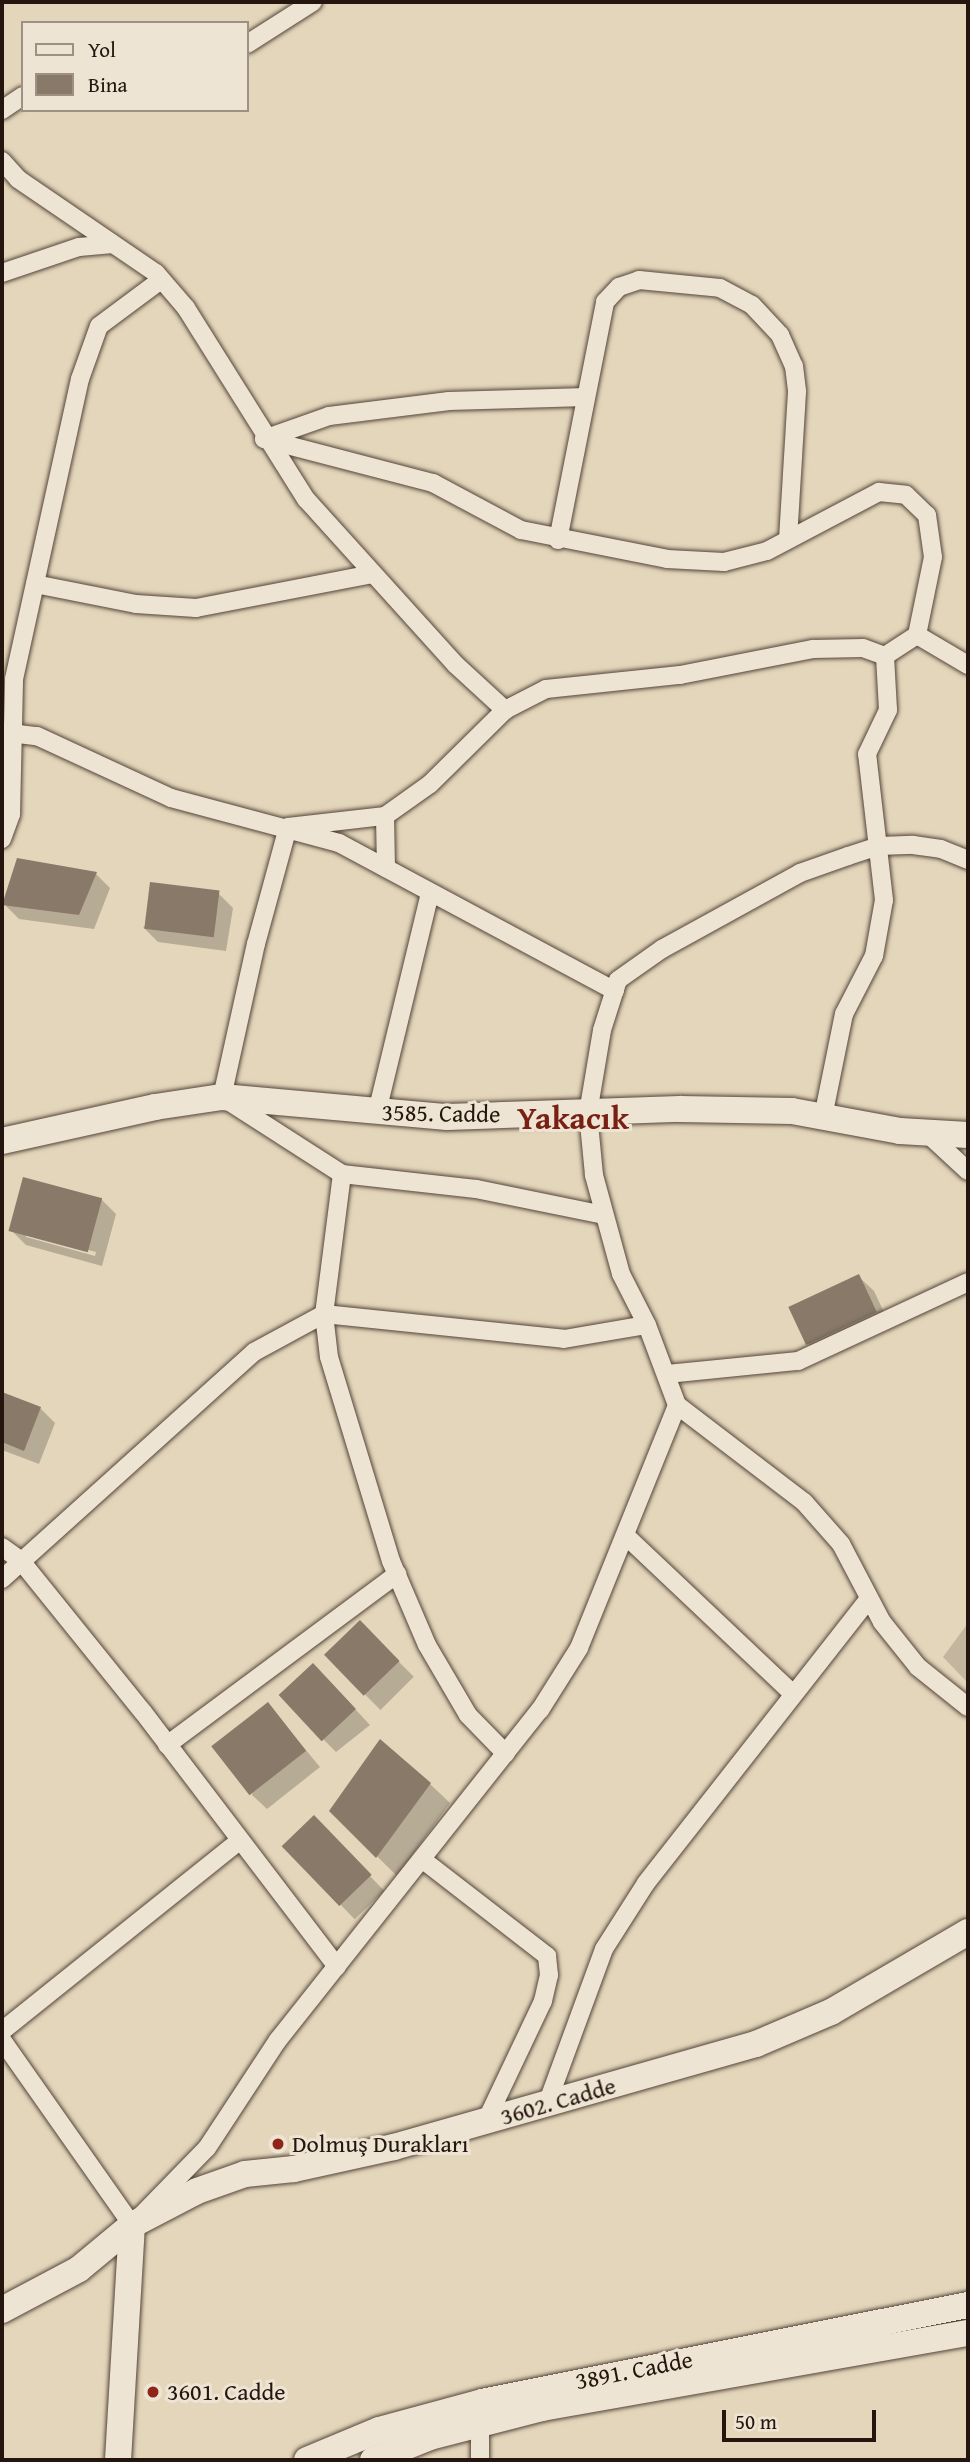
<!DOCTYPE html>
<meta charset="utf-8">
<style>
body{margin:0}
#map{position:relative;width:970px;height:2462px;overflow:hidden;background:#e4d6bb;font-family:"Gentium Book Plus",serif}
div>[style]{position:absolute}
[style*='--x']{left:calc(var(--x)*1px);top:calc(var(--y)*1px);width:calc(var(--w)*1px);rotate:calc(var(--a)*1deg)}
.green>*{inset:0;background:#c3b59e}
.shadow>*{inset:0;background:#0003;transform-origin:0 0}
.building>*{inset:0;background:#887968;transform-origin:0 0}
.roads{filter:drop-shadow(0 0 2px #544539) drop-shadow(0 0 2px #544539)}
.street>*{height:18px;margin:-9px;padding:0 9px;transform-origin:9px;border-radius:9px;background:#ede4d3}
.secondary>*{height:26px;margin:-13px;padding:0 13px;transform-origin:13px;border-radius:13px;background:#ede4d3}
.dots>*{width:19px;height:19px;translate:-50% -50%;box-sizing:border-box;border:4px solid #ede4d3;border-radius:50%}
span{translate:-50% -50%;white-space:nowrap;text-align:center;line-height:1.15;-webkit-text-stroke:6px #ede4d3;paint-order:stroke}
.street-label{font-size:24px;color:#24150e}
.poi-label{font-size:24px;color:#24150e}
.left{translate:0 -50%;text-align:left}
.district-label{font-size:32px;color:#7a1f14;font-weight:700}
.frame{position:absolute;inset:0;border:4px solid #24150e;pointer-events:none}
.legend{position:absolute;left:21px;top:21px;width:228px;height:91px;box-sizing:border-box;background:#ede4d3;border:2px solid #9d9184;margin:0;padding:9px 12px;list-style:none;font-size:21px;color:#24150e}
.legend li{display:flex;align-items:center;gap:14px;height:35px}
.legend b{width:35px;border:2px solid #9d9184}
.scale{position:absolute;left:722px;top:2410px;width:154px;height:32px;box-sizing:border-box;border:4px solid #24150e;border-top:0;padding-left:9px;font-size:21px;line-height:24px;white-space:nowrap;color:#24150e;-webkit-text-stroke:5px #ede4d3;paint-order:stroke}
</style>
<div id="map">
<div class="green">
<div style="clip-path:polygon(968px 1623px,968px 1683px,943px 1657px)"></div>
</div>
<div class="shadow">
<div style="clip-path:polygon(96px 874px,110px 888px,94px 929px,19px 919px,4px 904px)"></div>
<div style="clip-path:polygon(218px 893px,233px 908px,226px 951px,158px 942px,143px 927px)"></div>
<div style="clip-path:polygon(evenodd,101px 1199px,116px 1214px,102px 1266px,26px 1245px,11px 1230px,101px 1199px,26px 1234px,96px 1252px,95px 1256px,26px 1237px,26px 1234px)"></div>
<div style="clip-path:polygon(859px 1277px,874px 1291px,891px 1327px,823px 1359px,808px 1344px)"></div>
<div style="clip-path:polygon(2px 1393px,40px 1408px,55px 1423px,39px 1464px,2px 1450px)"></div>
<div style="left:360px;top:1623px;width:76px;height:47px;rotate:45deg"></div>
<div style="clip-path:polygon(328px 1680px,370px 1725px,336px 1752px,321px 1737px)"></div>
<div style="clip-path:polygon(268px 1705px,320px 1767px,267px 1809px,252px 1795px)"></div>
<div style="clip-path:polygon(430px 1784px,450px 1803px,397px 1876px,331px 1811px)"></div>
<div style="left:314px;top:1818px;width:101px;height:41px;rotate:46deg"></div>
</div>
<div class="building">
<div style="clip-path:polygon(17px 858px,97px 872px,79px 915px,2px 905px)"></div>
<div style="left:150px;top:882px;width:70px;height:47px;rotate:7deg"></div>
<div style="left:23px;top:1177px;width:82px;height:56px;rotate:15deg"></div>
<div style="left:859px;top:1274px;width:42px;height:78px;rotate:65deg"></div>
<div style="clip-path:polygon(2px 1392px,41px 1407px,24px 1451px,2px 1442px)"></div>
<div style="left:360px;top:1620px;width:57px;height:50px;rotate:46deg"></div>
<div style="left:313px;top:1663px;width:63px;height:47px;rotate:47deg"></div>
<div style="left:268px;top:1702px;width:62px;height:72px;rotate:52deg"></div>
<div style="clip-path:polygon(380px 1739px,431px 1783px,376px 1858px,329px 1811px)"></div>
<div style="left:314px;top:1815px;width:83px;height:45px;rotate:46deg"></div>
</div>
<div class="roads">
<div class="street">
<div style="--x:247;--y:44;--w:78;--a:-32.5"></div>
<div style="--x:2;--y:110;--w:25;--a:-34"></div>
<div style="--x:2;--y:161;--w:24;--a:48"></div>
<div style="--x:18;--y:179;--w:167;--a:34.3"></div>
<div style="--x:156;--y:273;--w:46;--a:49.4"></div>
<div style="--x:186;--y:308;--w:226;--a:57.9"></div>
<div style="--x:306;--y:499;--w:224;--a:47.9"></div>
<div style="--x:456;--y:665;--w:67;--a:42.6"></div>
<div style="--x:2;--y:273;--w:81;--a:-18.7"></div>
<div style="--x:79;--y:247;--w:34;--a:-5"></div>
<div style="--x:264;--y:439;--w:175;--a:14.6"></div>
<div style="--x:433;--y:483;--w:100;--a:28.1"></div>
<div style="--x:521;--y:530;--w:149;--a:11.2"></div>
<div style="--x:667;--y:559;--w:57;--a:3"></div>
<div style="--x:724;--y:562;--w:44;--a:-14.3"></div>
<div style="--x:767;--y:551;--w:127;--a:-27.8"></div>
<div style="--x:879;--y:492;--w:27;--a:6"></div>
<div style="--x:906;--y:495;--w:29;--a:44"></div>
<div style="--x:927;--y:515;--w:42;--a:81.9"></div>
<div style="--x:933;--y:557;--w:80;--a:101.6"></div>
<div style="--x:917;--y:635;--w:38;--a:147"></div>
<div style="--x:264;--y:439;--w:69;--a:-19.5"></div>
<div style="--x:329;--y:416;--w:121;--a:-7.1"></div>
<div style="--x:449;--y:401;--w:137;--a:-1.7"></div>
<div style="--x:558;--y:540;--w:243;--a:-78.8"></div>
<div style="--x:605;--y:302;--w:21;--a:-47"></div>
<div style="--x:619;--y:287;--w:21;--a:-19"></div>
<div style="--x:639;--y:280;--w:81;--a:5.6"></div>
<div style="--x:720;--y:288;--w:36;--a:28"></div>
<div style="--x:752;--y:305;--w:41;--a:47"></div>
<div style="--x:780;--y:335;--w:34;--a:66"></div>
<div style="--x:794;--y:366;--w:26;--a:83"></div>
<div style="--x:797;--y:392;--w:147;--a:93.5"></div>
<div style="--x:35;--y:584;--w:103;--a:11.2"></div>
<div style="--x:136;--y:604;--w:60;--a:3.8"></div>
<div style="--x:196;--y:608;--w:179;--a:-10.9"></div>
<div style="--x:917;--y:635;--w:59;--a:30.5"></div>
<div style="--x:2;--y:732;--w:35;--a:7"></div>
<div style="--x:37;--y:736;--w:148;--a:24.8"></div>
<div style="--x:171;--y:798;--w:174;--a:15"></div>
<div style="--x:339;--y:843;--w:313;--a:28.2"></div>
<div style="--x:385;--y:816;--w:52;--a:88.9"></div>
<div style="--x:2;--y:839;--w:27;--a:-70"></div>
<div style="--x:11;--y:814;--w:135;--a:-88.7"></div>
<div style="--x:14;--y:679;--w:307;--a:-77.6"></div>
<div style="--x:80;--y:379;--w:56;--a:-70.3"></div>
<div style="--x:99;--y:326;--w:77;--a:-36.6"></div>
<div style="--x:377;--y:1112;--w:225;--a:-76.4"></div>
<div style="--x:823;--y:1117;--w:105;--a:-78.5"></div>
<div style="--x:844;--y:1014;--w:65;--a:-62.7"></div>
<div style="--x:874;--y:956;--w:57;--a:-79.9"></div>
<div style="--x:884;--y:900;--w:147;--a:-96.6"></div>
<div style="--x:867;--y:754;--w:49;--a:-64.5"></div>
<div style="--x:888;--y:710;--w:54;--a:-93.2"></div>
<div style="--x:929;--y:1135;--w:53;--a:42.7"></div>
<div style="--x:342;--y:1174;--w:141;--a:97.3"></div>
<div style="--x:324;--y:1314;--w:43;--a:83.4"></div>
<div style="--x:329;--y:1357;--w:213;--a:73.1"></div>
<div style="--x:391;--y:1561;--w:91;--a:66.8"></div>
<div style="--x:427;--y:1645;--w:81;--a:59.6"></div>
<div style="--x:468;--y:1715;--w:54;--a:45.7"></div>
<div style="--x:604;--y:1215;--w:131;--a:-168.5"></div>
<div style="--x:476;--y:1189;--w:135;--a:-173.6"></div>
<div style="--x:342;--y:1174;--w:143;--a:-147.3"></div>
<div style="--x:222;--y:1097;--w:157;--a:-77.5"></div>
<div style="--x:256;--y:944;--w:121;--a:-74.7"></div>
<div style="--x:288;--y:827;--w:98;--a:-6.5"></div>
<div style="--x:385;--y:816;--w:55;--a:-35.4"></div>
<div style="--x:430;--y:784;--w:105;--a:-44.6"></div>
<div style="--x:505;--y:710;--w:46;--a:-27.1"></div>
<div style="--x:546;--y:689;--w:135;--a:-6"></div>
<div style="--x:680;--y:675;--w:136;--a:-11.1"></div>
<div style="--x:813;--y:649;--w:50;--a:-1.1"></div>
<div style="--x:863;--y:648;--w:23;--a:20"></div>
<div style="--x:667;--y:1374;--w:132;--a:-5.7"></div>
<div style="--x:798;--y:1361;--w:187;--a:-24.9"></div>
<div style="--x:677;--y:1405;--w:160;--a:37.4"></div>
<div style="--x:804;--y:1502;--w:56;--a:48.6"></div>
<div style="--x:841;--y:1544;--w:88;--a:62.3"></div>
<div style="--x:882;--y:1622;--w:58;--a:51.3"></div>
<div style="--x:918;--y:1667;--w:64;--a:38.7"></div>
<div style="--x:626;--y:1536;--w:230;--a:43.4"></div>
<div style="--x:2;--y:1547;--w:24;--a:36"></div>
<div style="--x:21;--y:1561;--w:194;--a:51.1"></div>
<div style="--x:143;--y:1712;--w:320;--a:52.7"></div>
<div style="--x:2;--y:1579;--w:339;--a:-42"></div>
<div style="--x:254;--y:1352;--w:80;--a:-28.5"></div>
<div style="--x:324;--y:1314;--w:241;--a:5.9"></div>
<div style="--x:564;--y:1339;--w:84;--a:-9.6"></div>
<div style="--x:167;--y:1745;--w:287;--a:-36.6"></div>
<div style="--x:423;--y:1860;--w:157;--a:37.7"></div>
<div style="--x:547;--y:1956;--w:19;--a:84"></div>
<div style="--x:549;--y:1975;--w:27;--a:103"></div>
<div style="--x:543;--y:2001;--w:133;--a:115.4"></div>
<div style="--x:2;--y:2031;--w:302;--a:-38.7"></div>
<div style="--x:2;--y:2040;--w:226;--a:54.9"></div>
<div style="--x:132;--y:2225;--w:107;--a:-45.8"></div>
<div style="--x:207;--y:2148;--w:129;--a:-56.7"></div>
<div style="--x:278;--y:2040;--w:421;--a:-51.6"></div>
<div style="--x:540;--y:1710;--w:73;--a:-57.8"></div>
<div style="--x:579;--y:1648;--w:262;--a:-68"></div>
<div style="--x:677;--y:1405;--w:85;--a:-110.6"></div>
<div style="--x:647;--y:1325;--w:57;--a:-117"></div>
<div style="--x:621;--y:1274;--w:103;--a:-105.3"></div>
<div style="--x:594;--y:1175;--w:62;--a:-95.5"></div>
<div style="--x:588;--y:1113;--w:84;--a:-80.4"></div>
<div style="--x:602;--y:1030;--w:52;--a:-72.3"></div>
<div style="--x:618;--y:980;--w:54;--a:-35.2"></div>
<div style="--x:662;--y:949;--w:158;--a:-28.8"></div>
<div style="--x:800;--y:873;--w:51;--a:-19.5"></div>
<div style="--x:848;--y:856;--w:33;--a:-18"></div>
<div style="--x:879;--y:846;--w:34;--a:-2"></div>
<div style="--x:913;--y:845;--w:28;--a:8"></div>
<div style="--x:941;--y:849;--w:29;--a:22"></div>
<div style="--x:547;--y:2104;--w:165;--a:-69.8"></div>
<div style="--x:604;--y:1949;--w:78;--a:-57.5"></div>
<div style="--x:646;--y:1883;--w:361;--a:-51.9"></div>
<div style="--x:480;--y:2460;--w:37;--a:-90"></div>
</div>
<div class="secondary">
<div style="--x:2;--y:1141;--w:157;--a:-12.5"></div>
<div style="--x:155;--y:1107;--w:68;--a:-8.5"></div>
<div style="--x:222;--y:1097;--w:226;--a:5.1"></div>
<div style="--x:447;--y:1117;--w:233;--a:-2"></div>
<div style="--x:680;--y:1109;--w:112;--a:1"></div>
<div style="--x:792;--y:1111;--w:110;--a:10.5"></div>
<div style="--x:900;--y:1131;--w:68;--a:3.4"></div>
<div style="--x:2;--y:2310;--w:87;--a:-28"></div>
<div style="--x:79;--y:2269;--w:69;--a:-39.7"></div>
<div style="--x:132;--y:2225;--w:73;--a:-27.6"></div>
<div style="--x:197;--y:2191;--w:51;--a:-19.5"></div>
<div style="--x:245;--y:2174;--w:49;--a:-5.8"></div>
<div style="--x:294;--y:2169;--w:102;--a:-12.4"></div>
<div style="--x:394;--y:2147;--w:376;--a:-15.9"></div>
<div style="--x:756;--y:2044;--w:82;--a:-23.1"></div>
<div style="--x:831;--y:2012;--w:159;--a:-30.3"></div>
<div style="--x:118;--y:2460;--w:235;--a:-86.6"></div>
<div style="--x:307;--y:2460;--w:78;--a:-22.6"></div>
<div style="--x:379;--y:2430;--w:107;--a:-15.2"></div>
<div style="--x:482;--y:2402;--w:496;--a:-11.3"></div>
<div style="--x:373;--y:2460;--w:61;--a:-22"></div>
<div style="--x:430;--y:2437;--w:116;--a:-14.5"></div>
<div style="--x:542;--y:2408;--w:433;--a:-10"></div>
</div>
</div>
<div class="dots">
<div style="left:278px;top:2144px;background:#8f2418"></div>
<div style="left:153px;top:2392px;background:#8f2418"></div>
</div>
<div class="street-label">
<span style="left:441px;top:1113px;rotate:1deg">3585. Cadde</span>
<span style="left:558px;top:2101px;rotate:-16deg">3602. Cadde</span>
<span style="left:634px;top:2370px;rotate:-11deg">3891. Cadde</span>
</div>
<div class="poi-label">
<span class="left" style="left:292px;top:2144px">Dolmuş Durakları</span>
<span class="left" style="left:167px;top:2392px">3601. Cadde</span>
</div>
<div class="district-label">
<span style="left:573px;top:1118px">Yakacık</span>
</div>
<div class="frame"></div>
<ul class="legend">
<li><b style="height:9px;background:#ede4d3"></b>Yol</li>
<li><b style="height:19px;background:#887968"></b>Bina</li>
</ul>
<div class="scale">50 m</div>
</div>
